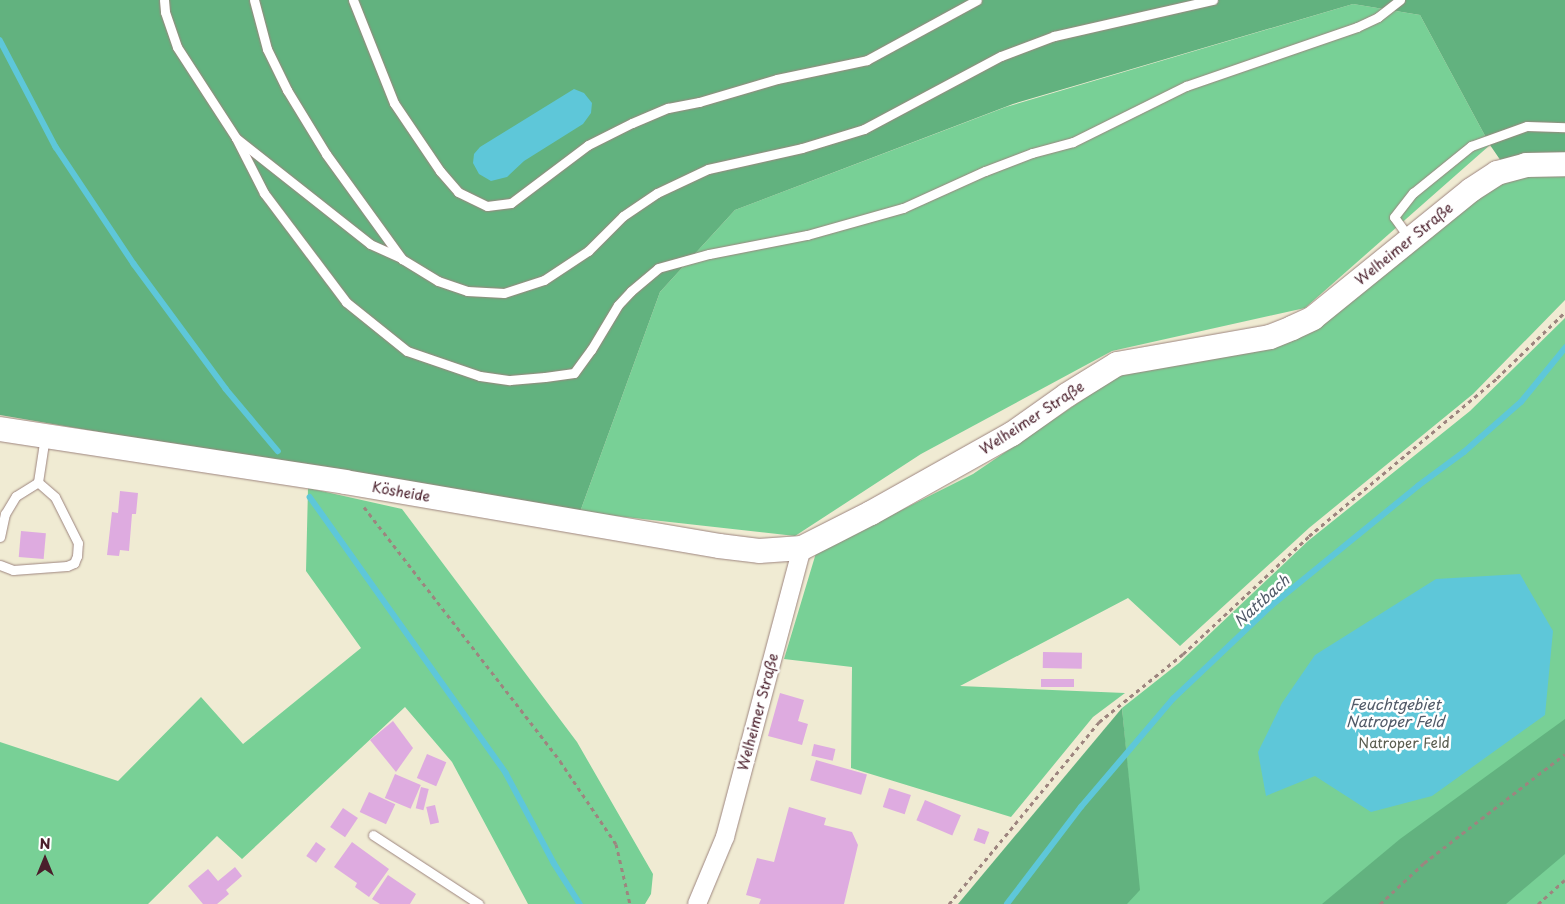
<!DOCTYPE html>
<meta charset="utf-8">
<style>
body{margin:0}
#map{position:relative;width:1565px;height:904px;overflow:hidden;background:#f0ebd3;font-family:"Playpen Sans",sans-serif}
div>[style]{position:absolute}
[style*='--x']{left:calc(var(--x)*1px);top:calc(var(--y)*1px);width:calc(var(--w)*1px);rotate:calc(var(--a)*1deg)}
.green>*{inset:0;background:#78d096}
.forest>*{inset:0;background:#62b27f}
.water>*{inset:0;background:#5ec7d9}
.stream>*{height:5.5px;margin:-2.75px;padding:0 2.75px;transform-origin:2.75px;border-radius:2.75px;background:#5ec7d9}
.building>*{inset:0;background:#deabe0;transform-origin:0 0}
.path>*{height:3px;margin-top:-1.5px;transform-origin:0;background:repeating-linear-gradient(90deg,#9d857f 0 4px,transparent 0 8px)}
.roads{filter:drop-shadow(0 0 1px #9d857f) drop-shadow(0 0 1px #9d857f)}
.lane>*{height:9px;margin:-4.5px;padding:0 4.5px;transform-origin:4.5px;border-radius:4.5px;background:#fff}
.street>*{height:18px;margin:-9px;padding:0 9px;transform-origin:9px;border-radius:9px;background:#fff}
.secondary>*{height:24px;margin:-12px;padding:0 12px;transform-origin:12px;border-radius:12px;background:#fff}
span{translate:-50% -50%;white-space:nowrap;text-align:center;line-height:1.15;-webkit-text-stroke:5px #fff;paint-order:stroke}
.street-label{font-size:14px;color:#4a1f2b}
.park-label{font-size:14px;color:#5a5d50}
.water-label{font-size:15px;color:#515a68;font-style:italic}
.north{position:absolute;left:20px;top:834px;width:50px;height:50px;-webkit-text-stroke:4px #fff;paint-order:stroke;rotate:0deg;font-size:14px;font-weight:700;line-height:20px;text-align:center;color:#4a1f2b}
.north::after{content:'';display:block;margin:auto;width:18px;height:22px;background:#4a1f2b;clip-path:polygon(50% 0,100% 100%,50% 72%,0 100%)}
</style>
<div id="map">
<div class="green">
<div style="clip-path:polygon(1353px 4px,1420px 15px,1490px 145px,1305px 308px,1112px 351px,921px 454px,795px 536px,580px 512px,660px 292px,735px 210px,1006px 107px)"></div>
<div style="clip-path:polygon(1565px 173px,1565px 300px,1473px 394px,1309px 528px,1180px 646px,1128px 598px,960px 686px,1125px 693px,1093px 717px,1011px 817px,851px 768px,852px 667px,784px 659px,816px 553px,973px 474px,1125px 371px,1245px 352px,1468px 201px,1519px 176px)"></div>
<div style="clip-path:polygon(1565px 318px,1565px 904px,1048px 904px,1130px 796px,1122px 708px,1179px 663px,1308px 541px,1470px 411px)"></div>
<div style="clip-path:polygon(308px 488px,402px 509px,577px 742px,653px 874px,651px 894px,645px 904px,528px 904px,452px 762px,405px 707px,242px 859px,217px 836px,148px 904px,0 904px,0 742px,118px 781px,201px 697px,243px 744px,361px 648px,306px 571px)"></div>
</div>
<div class="forest">
<div style="clip-path:polygon(0 0,1565px 0,1565px 156px,1503px 164px,1490px 145px,1420px 15px,1353px 4px,1013px 104px,735px 210px,660px 292px,580px 512px,309px 468px,0 415px)"></div>
<div style="clip-path:polygon(1122px 708px,1140px 890px,1127px 904px,958px 904px)"></div>
<div style="clip-path:polygon(1565px 719px,1565px 854px,1506px 904px,1322px 904px,1400px 839px)"></div>
</div>
<div class="water">
<div style="clip-path:polygon(574px 89px,584px 93px,592px 103px,591px 113px,583px 124px,524px 161px,507px 177px,491px 181px,479px 174px,473px 163px,474px 154px,480px 147px)"></div>
<div style="clip-path:polygon(1520px 574px,1553px 631px,1545px 715px,1432px 796px,1371px 812px,1315px 776px,1266px 796px,1258px 752px,1282px 703px,1315px 655px,1436px 579px)"></div>
</div>
<div class="stream">
<div style="--x:0;--y:40;--w:121;--a:62.4"></div>
<div style="--x:56;--y:147;--w:141;--a:56.3"></div>
<div style="--x:134;--y:264;--w:155;--a:53.6"></div>
<div style="--x:226;--y:389;--w:81;--a:50"></div>
<div style="--x:310;--y:497;--w:339;--a:54.6"></div>
<div style="--x:506;--y:773;--w:102;--a:61.9"></div>
<div style="--x:554;--y:863;--w:49;--a:57.6"></div>
<div style="--x:1007;--y:904;--w:122;--a:-52.7"></div>
<div style="--x:1081;--y:807;--w:142;--a:-49.6"></div>
<div style="--x:1173;--y:699;--w:135;--a:-43.5"></div>
<div style="--x:1271;--y:606;--w:190;--a:-39.2"></div>
<div style="--x:1418;--y:486;--w:57;--a:-36.5"></div>
<div style="--x:1464;--y:452;--w:76;--a:-41.3"></div>
<div style="--x:1521;--y:402;--w:70;--a:-50.8"></div>
</div>
<div class="building">
<div style="clip-path:polygon(120px 491px,138px 493px,136px 514px,132px 514px,129px 551px,120px 550px,119px 556px,107px 555px,112px 512px,118px 513px)"></div>
<div style="left:21px;top:531px;width:25px;height:26px;rotate:5deg"></div>
<div style="left:1043px;top:652px;width:39px;height:16px;rotate:1deg"></div>
<div style="left:1041px;top:679px;width:33px;height:8px"></div>
<div style="clip-path:polygon(780px 693px,804px 700px,798px 721px,808px 724px,802px 745px,768px 736px)"></div>
<div style="clip-path:polygon(393px 721px,413px 748px,396px 772px,370px 740px)"></div>
<div style="left:814px;top:744px;width:22px;height:12px;rotate:13deg"></div>
<div style="left:427px;top:754px;width:21px;height:26px;rotate:23deg"></div>
<div style="left:816px;top:760px;width:53px;height:21px;rotate:16deg"></div>
<div style="left:395px;top:774px;width:28px;height:26px;rotate:23deg"></div>
<div style="left:421px;top:787px;width:8px;height:22px;rotate:14deg"></div>
<div style="left:889px;top:788px;width:23px;height:20px;rotate:18deg"></div>
<div style="left:369px;top:792px;width:29px;height:22px;rotate:25deg"></div>
<div style="left:925px;top:800px;width:39px;height:22px;rotate:23deg"></div>
<div style="left:435px;top:805px;width:18px;height:9px;rotate:77deg"></div>
<div style="clip-path:polygon(789px 807px,826px 818px,824px 825px,852px 832px,858px 845px,844px 904px,759px 904px,761px 899px,746px 895px,757px 858px,774px 862px)"></div>
<div style="left:343px;top:808px;width:18px;height:23px;rotate:34deg"></div>
<div style="left:978px;top:828px;width:12px;height:13px;rotate:20deg"></div>
<div style="left:316px;top:842px;width:12px;height:17px;rotate:35deg"></div>
<div style="clip-path:polygon(352px 842px,389px 869px,369px 897px,355px 887px,357px 883px,334px 867px)"></div>
<div style="clip-path:polygon(235px 867px,242px 876px,226px 890px,229px 894px,217px 904px,203px 904px,188px 886px,208px 869px,218px 881px)"></div>
<div style="clip-path:polygon(388px 875px,416px 894px,410px 904px,380px 904px,372px 899px)"></div>
</div>
<div class="path">
<div style="--x:364;--y:507;--w:321;--a:52.3"></div>
<div style="--x:560;--y:761;--w:100;--a:56"></div>
<div style="--x:616;--y:844;--w:62;--a:76.9"></div>
<div style="--x:949;--y:904;--w:236;--a:-50.5"></div>
<div style="--x:1099;--y:722;--w:108;--a:-39"></div>
<div style="--x:1183;--y:654;--w:173;--a:-43.1"></div>
<div style="--x:1309;--y:536;--w:246;--a:-40"></div>
<div style="--x:1497;--y:378;--w:95;--a:-44.1"></div>
<div style="--x:1380;--y:904;--w:60;--a:-43"></div>
<div style="--x:1424;--y:863;--w:178;--a:-37.7"></div>
<div style="--x:1538;--y:904;--w:36;--a:-42"></div>
</div>
<div class="roads">
<div class="lane">
<div style="--x:164;--y:0;--w:12;--a:85"></div>
<div style="--x:165;--y:12;--w:37;--a:71"></div>
<div style="--x:177;--y:47;--w:108;--a:57"></div>
<div style="--x:236;--y:138;--w:171;--a:38.3"></div>
<div style="--x:370;--y:244;--w:34;--a:24"></div>
<div style="--x:254;--y:0;--w:51;--a:75.1"></div>
<div style="--x:267;--y:49;--w:46;--a:64"></div>
<div style="--x:287;--y:90;--w:75;--a:58.6"></div>
<div style="--x:326;--y:154;--w:130;--a:54.1"></div>
<div style="--x:402;--y:259;--w:42;--a:31.4"></div>
<div style="--x:438;--y:281;--w:31;--a:19"></div>
<div style="--x:467;--y:291;--w:37;--a:3"></div>
<div style="--x:504;--y:293;--w:42;--a:-18"></div>
<div style="--x:544;--y:280;--w:53;--a:-33.4"></div>
<div style="--x:588;--y:251;--w:49;--a:-45"></div>
<div style="--x:623;--y:216;--w:41;--a:-34.1"></div>
<div style="--x:657;--y:193;--w:56;--a:-25.2"></div>
<div style="--x:708;--y:169;--w:96;--a:-12.6"></div>
<div style="--x:802;--y:148;--w:65;--a:-17"></div>
<div style="--x:864;--y:129;--w:155;--a:-28.1"></div>
<div style="--x:1001;--y:56;--w:57;--a:-20.7"></div>
<div style="--x:1054;--y:36;--w:163;--a:-12.8"></div>
<div style="--x:353;--y:0;--w:111;--a:68.3"></div>
<div style="--x:394;--y:103;--w:82;--a:55.9"></div>
<div style="--x:440;--y:171;--w:28;--a:49"></div>
<div style="--x:458;--y:192;--w:32;--a:26"></div>
<div style="--x:487;--y:206;--w:24;--a:-7"></div>
<div style="--x:511;--y:203;--w:96;--a:-37"></div>
<div style="--x:588;--y:145;--w:49;--a:-26.6"></div>
<div style="--x:632;--y:123;--w:39;--a:-23"></div>
<div style="--x:668;--y:108;--w:32;--a:-11"></div>
<div style="--x:699;--y:102;--w:81;--a:-16.4"></div>
<div style="--x:777;--y:79;--w:92;--a:-11.9"></div>
<div style="--x:867;--y:60;--w:125;--a:-28.6"></div>
<div style="--x:236;--y:138;--w:62;--a:63"></div>
<div style="--x:264;--y:193;--w:136;--a:53"></div>
<div style="--x:346;--y:302;--w:78;--a:38.8"></div>
<div style="--x:407;--y:351;--w:77;--a:18.9"></div>
<div style="--x:480;--y:376;--w:30;--a:8"></div>
<div style="--x:510;--y:380;--w:35;--a:-5"></div>
<div style="--x:545;--y:377;--w:29;--a:-8"></div>
<div style="--x:574;--y:373;--w:29;--a:-54"></div>
<div style="--x:591;--y:350;--w:52;--a:-59"></div>
<div style="--x:618;--y:305;--w:19;--a:-47"></div>
<div style="--x:631;--y:291;--w:35;--a:-40"></div>
<div style="--x:658;--y:268;--w:53;--a:-15.4"></div>
<div style="--x:709;--y:254;--w:100;--a:-11"></div>
<div style="--x:807;--y:235;--w:100;--a:-15.7"></div>
<div style="--x:903;--y:208;--w:90;--a:-24.3"></div>
<div style="--x:985;--y:171;--w:50;--a:-21"></div>
<div style="--x:1032;--y:153;--w:42;--a:-15"></div>
<div style="--x:1073;--y:142;--w:126;--a:-26.4"></div>
<div style="--x:1186;--y:86;--w:181;--a:-19"></div>
<div style="--x:1357;--y:27;--w:23;--a:-25"></div>
<div style="--x:1378;--y:17;--w:28;--a:-38"></div>
<div style="--x:1410;--y:239;--w:27;--a:-126"></div>
<div style="--x:1394;--y:217;--w:31;--a:-52"></div>
<div style="--x:1413;--y:193;--w:75;--a:-39"></div>
<div style="--x:1471;--y:146;--w:59;--a:-19.7"></div>
<div style="--x:1527;--y:126;--w:38;--a:2"></div>
<div style="--x:0;--y:537;--w:24;--a:-78"></div>
<div style="--x:5;--y:514;--w:21;--a:-59"></div>
<div style="--x:16;--y:496;--w:26;--a:-32"></div>
<div style="--x:38;--y:482;--w:47;--a:-81.3"></div>
<div style="--x:0;--y:565;--w:14;--a:21"></div>
<div style="--x:13;--y:570;--w:54;--a:-4.2"></div>
<div style="--x:67;--y:566;--w:8;--a:-23"></div>
<div style="--x:74;--y:563;--w:8;--a:-67"></div>
<div style="--x:77;--y:556;--w:13;--a:-86"></div>
<div style="--x:78;--y:543;--w:51;--a:-116.6"></div>
<div style="--x:55;--y:497;--w:23;--a:-139"></div>
<div style="--x:373;--y:835;--w:126;--a:33.1"></div>
</div>
<div class="street">
<div style="--x:697;--y:904;--w:73;--a:-67.3"></div>
<div style="--x:725;--y:837;--w:299;--a:-75.1"></div>
</div>
<div class="secondary">
<div style="--x:0;--y:429;--w:349;--a:8.7"></div>
<div style="--x:345;--y:482;--w:379;--a:9.7"></div>
<div style="--x:719;--y:546;--w:40;--a:7.1"></div>
<div style="--x:759;--y:551;--w:43;--a:-4"></div>
<div style="--x:802;--y:548;--w:77;--a:-26.9"></div>
<div style="--x:871;--y:513;--w:162;--a:-29.3"></div>
<div style="--x:1012;--y:434;--w:67;--a:-35.3"></div>
<div style="--x:1067;--y:395;--w:59;--a:-31.8"></div>
<div style="--x:1117;--y:364;--w:155;--a:-10"></div>
<div style="--x:1270;--y:337;--w:24;--a:-22"></div>
<div style="--x:1292;--y:328;--w:23;--a:-25"></div>
<div style="--x:1313;--y:318;--w:203;--a:-39"></div>
<div style="--x:1471;--y:190;--w:31;--a:-33"></div>
<div style="--x:1497;--y:173;--w:30;--a:-15"></div>
<div style="--x:1526;--y:165;--w:39;--a:-1"></div>
</div>
</div>
<div class="street-label">
<span style="left:1404px;top:244px;rotate:-39deg">Welheimer Straße</span>
<span style="left:1032px;top:418px;rotate:-33deg">Welheimer Straße</span>
<span style="left:401px;top:492px;rotate:10deg">Kösheide</span>
<span style="left:758px;top:712px;rotate:-75deg">Welheimer Straße</span>
</div>
<div class="park-label">
<span style="left:1404px;top:743px">Natroper Feld</span>
</div>
<div class="water-label">
<span style="left:1261px;top:600px;rotate:-42deg">Nattbach</span>
<span style="left:1395px;top:712px">Feuchtgebiet<br>Natroper Feld</span>
</div>
<div class="north">N</div>
</div>
